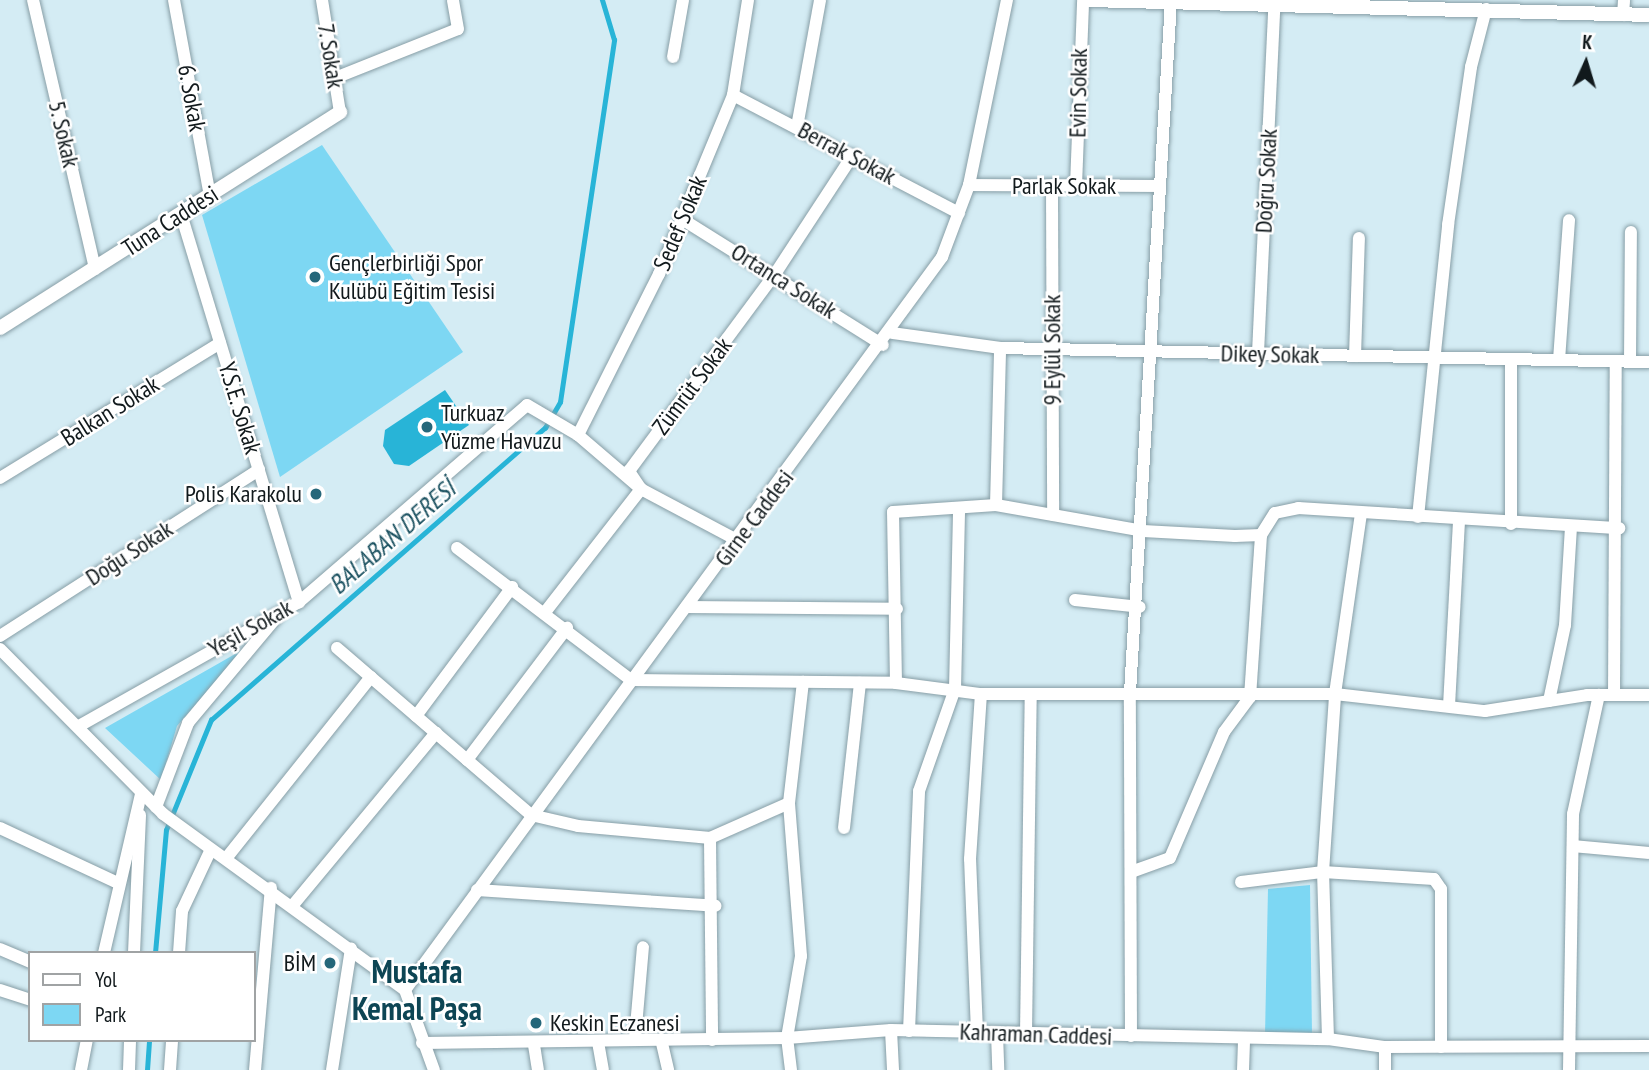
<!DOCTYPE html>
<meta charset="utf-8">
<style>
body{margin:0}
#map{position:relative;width:1649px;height:1070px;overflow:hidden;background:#d4ecf4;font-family:"PT Sans Narrow",sans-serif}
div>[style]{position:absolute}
.green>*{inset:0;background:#7dd7f3}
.water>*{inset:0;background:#28b4d7}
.stream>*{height:4.5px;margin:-2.25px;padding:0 2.25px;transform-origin:2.25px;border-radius:2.25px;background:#28b4d7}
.roads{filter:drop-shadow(0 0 2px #879ea6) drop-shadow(0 0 2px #879ea6)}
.minor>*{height:12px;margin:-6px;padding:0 6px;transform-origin:6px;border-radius:6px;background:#fff}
.tertiary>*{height:14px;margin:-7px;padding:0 7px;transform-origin:7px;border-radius:7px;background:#fff}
.dots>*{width:19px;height:19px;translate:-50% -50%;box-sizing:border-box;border:4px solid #fff;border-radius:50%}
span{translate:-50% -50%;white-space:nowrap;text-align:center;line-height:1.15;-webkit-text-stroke:5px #fff;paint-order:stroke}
.street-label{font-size:24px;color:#11191c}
.poi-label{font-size:24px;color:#11191c}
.left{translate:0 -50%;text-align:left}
.right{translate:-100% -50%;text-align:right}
.water-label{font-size:26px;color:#1c5261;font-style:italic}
.district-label{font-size:32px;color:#0d4554;font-weight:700}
.legend{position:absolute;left:28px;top:951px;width:228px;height:91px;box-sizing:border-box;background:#fff;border:2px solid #a0a3a4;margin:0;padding:9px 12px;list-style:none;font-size:21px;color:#11191c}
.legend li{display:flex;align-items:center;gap:14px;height:35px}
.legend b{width:35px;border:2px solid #a0a3a4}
.north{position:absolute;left:1551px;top:28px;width:70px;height:70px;-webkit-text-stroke:5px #fff;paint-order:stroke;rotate:4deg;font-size:19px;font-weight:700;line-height:28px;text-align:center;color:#11191c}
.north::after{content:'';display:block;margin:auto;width:24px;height:32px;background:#11191c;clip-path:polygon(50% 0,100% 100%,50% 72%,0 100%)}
</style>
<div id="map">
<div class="green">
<i style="clip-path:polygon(322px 145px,463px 352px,280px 477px,202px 215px)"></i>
<i style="clip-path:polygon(244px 649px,177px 726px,161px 780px,105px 728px)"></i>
<i style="clip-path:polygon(1310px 885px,1312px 1035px,1265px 1035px,1268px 889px)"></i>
</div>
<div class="water">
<i style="clip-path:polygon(445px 390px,469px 425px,409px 466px,394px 464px,383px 446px,385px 430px)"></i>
</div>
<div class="stream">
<i style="left:155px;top:953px;width:123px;rotate:-84.9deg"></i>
<i style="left:166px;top:830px;width:119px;rotate:-67.8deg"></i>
<i style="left:211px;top:720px;width:444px;rotate:-41.2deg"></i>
<i style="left:545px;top:428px;width:30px;rotate:-60deg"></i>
<i style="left:560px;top:402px;width:366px;rotate:-81.5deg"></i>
<i style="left:614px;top:40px;width:42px;rotate:-106.7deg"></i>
<i style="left:147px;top:1070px;width:30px;rotate:-86deg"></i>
</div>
<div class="roads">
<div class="minor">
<i style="left:33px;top:0;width:276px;rotate:77deg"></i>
<i style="left:174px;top:0;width:199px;rotate:79.6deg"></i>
<i style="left:322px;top:0;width:113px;rotate:80.9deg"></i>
<i style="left:1623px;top:15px;width:15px;rotate:-86deg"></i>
<i style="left:673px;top:57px;width:58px;rotate:-80deg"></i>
<i style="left:335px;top:78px;width:132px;rotate:-21.7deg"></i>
<i style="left:458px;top:29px;width:29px;rotate:-100deg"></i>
<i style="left:733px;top:95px;width:255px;rotate:27.6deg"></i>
<i style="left:797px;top:127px;width:129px;rotate:-79.7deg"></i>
<i style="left:969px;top:185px;width:189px;rotate:0.3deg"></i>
<i style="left:1052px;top:185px;width:330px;rotate:89.8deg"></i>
<i style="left:1076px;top:186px;width:186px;rotate:-87.8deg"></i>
<i style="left:181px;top:214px;width:406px;rotate:73.1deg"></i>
<i style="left:682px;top:219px;width:237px;rotate:32.1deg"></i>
<i style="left:892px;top:333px;width:109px;rotate:7.9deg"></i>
<i style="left:1000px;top:348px;width:649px;rotate:1.24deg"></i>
<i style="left:1258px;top:353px;width:345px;rotate:-87.3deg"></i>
<i style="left:1355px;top:356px;width:118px;rotate:-88.1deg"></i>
<i style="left:1559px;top:360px;width:140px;rotate:-85.9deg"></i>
<i style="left:1630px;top:362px;width:130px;rotate:-89.6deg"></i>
<i style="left:578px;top:435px;width:180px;rotate:-63.3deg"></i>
<i style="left:659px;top:274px;width:194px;rotate:-67.5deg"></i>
<i style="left:733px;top:95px;width:96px;rotate:-81deg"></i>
<i style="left:0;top:478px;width:258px;rotate:-31.5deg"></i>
<i style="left:996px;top:505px;width:157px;rotate:-88.5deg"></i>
<i style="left:1418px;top:517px;width:294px;rotate:-84.1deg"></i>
<i style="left:1448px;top:225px;width:160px;rotate:-81.7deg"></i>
<i style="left:1471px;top:67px;width:60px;rotate:-75.5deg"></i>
<i style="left:1511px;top:524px;width:165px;rotate:-90deg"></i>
<i style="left:457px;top:548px;width:218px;rotate:37.2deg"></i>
<i style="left:631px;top:680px;width:265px;rotate:0.6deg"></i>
<i style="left:896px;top:683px;width:86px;rotate:7.4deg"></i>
<i style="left:981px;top:694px;width:354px"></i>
<i style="left:1335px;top:694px;width:151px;rotate:6.5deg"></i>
<i style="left:1485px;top:711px;width:103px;rotate:-8.9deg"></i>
<i style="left:1587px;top:695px;width:62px"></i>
<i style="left:1075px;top:600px;width:65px;rotate:6.1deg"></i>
<i style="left:686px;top:607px;width:211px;rotate:0.5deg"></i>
<i style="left:546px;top:611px;width:155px;rotate:-52.1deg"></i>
<i style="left:641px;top:489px;width:22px;rotate:-124deg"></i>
<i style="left:629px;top:471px;width:245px;rotate:-53.5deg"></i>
<i style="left:775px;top:274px;width:142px;rotate:-56.8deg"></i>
<i style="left:0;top:636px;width:308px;rotate:-32.7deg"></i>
<i style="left:337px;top:648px;width:256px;rotate:40.7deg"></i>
<i style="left:531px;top:815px;width:48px;rotate:13.2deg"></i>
<i style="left:578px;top:826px;width:133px;rotate:5.2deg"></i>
<i style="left:710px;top:838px;width:86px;rotate:-23.9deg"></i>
<i style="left:0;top:649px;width:232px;rotate:45.3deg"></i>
<i style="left:163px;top:814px;width:299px;rotate:36deg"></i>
<i style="left:405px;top:990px;width:85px;rotate:70.1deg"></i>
<i style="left:896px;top:683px;width:171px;rotate:-91deg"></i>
<i style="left:893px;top:512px;width:103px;rotate:-3.9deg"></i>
<i style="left:996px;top:505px;width:149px;rotate:10deg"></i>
<i style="left:1143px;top:531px;width:92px;rotate:3.1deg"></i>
<i style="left:1235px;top:536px;width:26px;rotate:-2deg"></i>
<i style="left:1261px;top:535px;width:26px;rotate:-58deg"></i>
<i style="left:1275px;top:513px;width:24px;rotate:-12deg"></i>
<i style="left:1298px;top:508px;width:322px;rotate:3.6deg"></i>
<i style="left:1614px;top:695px;width:334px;rotate:-89.7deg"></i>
<i style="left:1549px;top:701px;width:78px;rotate:-78.1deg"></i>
<i style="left:1565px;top:625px;width:99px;rotate:-86.5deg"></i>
<i style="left:1449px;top:706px;width:186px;rotate:-86.9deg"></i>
<i style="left:416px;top:716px;width:161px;rotate:-53.3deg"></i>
<i style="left:79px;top:726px;width:253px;rotate:-29.4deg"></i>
<i style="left:299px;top:602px;width:301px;rotate:-40.8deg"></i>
<i style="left:527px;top:405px;width:59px;rotate:30.5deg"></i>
<i style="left:578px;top:435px;width:83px;rotate:40.6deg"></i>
<i style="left:641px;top:489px;width:109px;rotate:28deg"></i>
<i style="left:467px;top:760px;width:166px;rotate:-52.9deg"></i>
<i style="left:156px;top:807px;width:90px;rotate:-69.1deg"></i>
<i style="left:188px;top:723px;width:143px;rotate:-50.1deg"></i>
<i style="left:0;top:828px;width:128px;rotate:25deg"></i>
<i style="left:844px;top:828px;width:146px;rotate:-83.7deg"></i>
<i style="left:710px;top:838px;width:202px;rotate:89.4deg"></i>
<i style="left:1573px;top:846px;width:76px;rotate:5.3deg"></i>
<i style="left:228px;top:856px;width:229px;rotate:-51.4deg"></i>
<i style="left:1131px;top:872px;width:41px;rotate:-19.7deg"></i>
<i style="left:1170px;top:858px;width:137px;rotate:-66.8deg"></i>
<i style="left:1224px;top:732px;width:44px;rotate:-53.4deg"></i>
<i style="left:1250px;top:697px;width:162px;rotate:-86.1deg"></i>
<i style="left:1241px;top:882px;width:83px;rotate:-7deg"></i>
<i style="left:1323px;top:872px;width:111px;rotate:3.6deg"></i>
<i style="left:1434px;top:879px;width:12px;rotate:55deg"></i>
<i style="left:1441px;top:889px;width:158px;rotate:90deg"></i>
<i style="left:477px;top:890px;width:239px;rotate:3.8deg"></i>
<i style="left:293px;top:905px;width:224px;rotate:-50.3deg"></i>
<i style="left:0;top:949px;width:33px;rotate:23deg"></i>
<i style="left:104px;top:953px;width:163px;rotate:-76.9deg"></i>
<i style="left:134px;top:953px;width:138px;rotate:-87.5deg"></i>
<i style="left:179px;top:953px;width:42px;rotate:-85.9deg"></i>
<i style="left:182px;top:911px;width:68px;rotate:-64.9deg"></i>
<i style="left:0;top:990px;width:32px;rotate:18deg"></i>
<i style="left:405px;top:990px;width:909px;rotate:-53.77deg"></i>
<i style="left:942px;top:257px;width:77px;rotate:-69.4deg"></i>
<i style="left:969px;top:185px;width:189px;rotate:-78.4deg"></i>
<i style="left:891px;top:1030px;width:40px;rotate:87.1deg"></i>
<i style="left:909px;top:1031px;width:240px;rotate:-87.6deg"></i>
<i style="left:919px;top:791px;width:108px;rotate:-70.6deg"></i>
<i style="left:955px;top:689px;width:181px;rotate:-88.7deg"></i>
<i style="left:977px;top:1032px;width:173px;rotate:-92.3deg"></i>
<i style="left:970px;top:859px;width:165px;rotate:-86.2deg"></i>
<i style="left:997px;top:1033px;width:37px;rotate:88deg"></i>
<i style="left:1026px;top:1034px;width:340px;rotate:-89.2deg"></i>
<i style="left:1131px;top:1036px;width:343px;rotate:-90.2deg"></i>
<i style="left:1130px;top:693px;width:694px;rotate:-86.61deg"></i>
<i style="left:635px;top:1038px;width:91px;rotate:-85deg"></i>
<i style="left:661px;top:1039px;width:32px;rotate:77deg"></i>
<i style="left:1328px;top:1039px;width:167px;rotate:-91.7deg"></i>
<i style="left:1323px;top:872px;width:178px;rotate:-86.1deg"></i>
<i style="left:1335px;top:694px;width:183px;rotate:-81.8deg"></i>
<i style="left:598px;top:1042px;width:28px;rotate:80deg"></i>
<i style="left:422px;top:1043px;width:365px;rotate:-0.8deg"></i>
<i style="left:787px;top:1038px;width:104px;rotate:-4.4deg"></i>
<i style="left:891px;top:1030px;width:437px;rotate:1.2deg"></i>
<i style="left:1328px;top:1039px;width:58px;rotate:8deg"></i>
<i style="left:1385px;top:1047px;width:264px;rotate:-0.2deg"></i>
<i style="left:534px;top:1045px;width:25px;rotate:81deg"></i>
<i style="left:1385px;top:1047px;width:23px;rotate:90deg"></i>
<i style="left:81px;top:1070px;width:31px;rotate:-79deg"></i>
<i style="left:129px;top:1070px;width:30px;rotate:-88deg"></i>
<i style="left:170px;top:1070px;width:30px;rotate:-86deg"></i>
<i style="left:255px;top:1070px;width:183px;rotate:-85deg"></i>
<i style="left:332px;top:1070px;width:123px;rotate:-81.1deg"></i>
<i style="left:791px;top:1070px;width:32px;rotate:-97deg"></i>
<i style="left:787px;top:1038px;width:83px;rotate:-80.3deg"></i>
<i style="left:801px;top:956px;width:153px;rotate:-94.5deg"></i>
<i style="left:789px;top:803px;width:122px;rotate:-83.4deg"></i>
<i style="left:1243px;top:1070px;width:30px;rotate:-88deg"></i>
<i style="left:1569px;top:1070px;width:256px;rotate:-89.1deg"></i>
<i style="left:1573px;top:814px;width:122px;rotate:-77.7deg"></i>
</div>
<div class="tertiary">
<i style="left:1089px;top:0;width:560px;rotate:1.53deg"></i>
<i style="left:0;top:328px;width:403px;rotate:-32.4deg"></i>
</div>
</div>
<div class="dots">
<i style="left:315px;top:277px;background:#25677a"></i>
<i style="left:427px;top:427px;background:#25677a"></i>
<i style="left:316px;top:494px;background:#25677a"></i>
<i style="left:330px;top:963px;background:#25677a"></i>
<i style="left:536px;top:1023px;background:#25677a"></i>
</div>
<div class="street-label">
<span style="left:331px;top:56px;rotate:81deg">7. Sokak</span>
<span style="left:1078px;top:93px;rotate:-89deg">Evin Sokak</span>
<span style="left:192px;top:98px;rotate:80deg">6. Sokak</span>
<span style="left:64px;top:134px;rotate:77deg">5. Sokak</span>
<span style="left:847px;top:153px;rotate:28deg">Berrak Sokak</span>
<span style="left:1266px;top:181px;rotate:-87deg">Doğru Sokak</span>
<span style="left:1064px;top:186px">Parlak Sokak</span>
<span style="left:170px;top:221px;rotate:-33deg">Tuna Caddesi</span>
<span style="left:680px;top:223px;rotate:-67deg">Sedef Sokak</span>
<span style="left:784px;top:281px;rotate:32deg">Ortanca Sokak</span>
<span style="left:1052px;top:350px;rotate:-90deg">9 Eylül Sokak</span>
<span style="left:1270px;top:354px;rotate:1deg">Dikey Sokak</span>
<span style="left:692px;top:386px;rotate:-53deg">Zümrüt Sokak</span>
<span style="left:240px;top:408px;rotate:73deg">Y.S.E. Sokak</span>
<span style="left:110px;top:411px;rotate:-32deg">Balkan Sokak</span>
<span style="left:754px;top:518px;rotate:-53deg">Girne Caddesi</span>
<span style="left:129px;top:553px;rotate:-33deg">Doğu Sokak</span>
<span style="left:250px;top:628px;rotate:-29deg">Yeşil Sokak</span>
<span style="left:1036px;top:1034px;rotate:2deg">Kahraman Caddesi</span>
</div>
<div class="poi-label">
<span class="left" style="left:329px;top:277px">Gençlerbirliği Spor<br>Kulübü Eğitim Tesisi</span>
<span class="left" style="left:441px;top:427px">Turkuaz<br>Yüzme Havuzu</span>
<span class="right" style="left:302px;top:494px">Polis Karakolu</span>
<span class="right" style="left:316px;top:963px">BİM</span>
<span class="left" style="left:550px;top:1023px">Keskin Eczanesi</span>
</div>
<div class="water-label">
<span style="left:392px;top:537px;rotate:-41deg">BALABAN DERESİ</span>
</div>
<div class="district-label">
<span style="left:417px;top:990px">Mustafa<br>Kemal Paşa</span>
</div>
<ul class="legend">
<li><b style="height:9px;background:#fff"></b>Yol</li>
<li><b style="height:19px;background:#7dd7f3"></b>Park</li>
</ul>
<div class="north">K</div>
</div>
